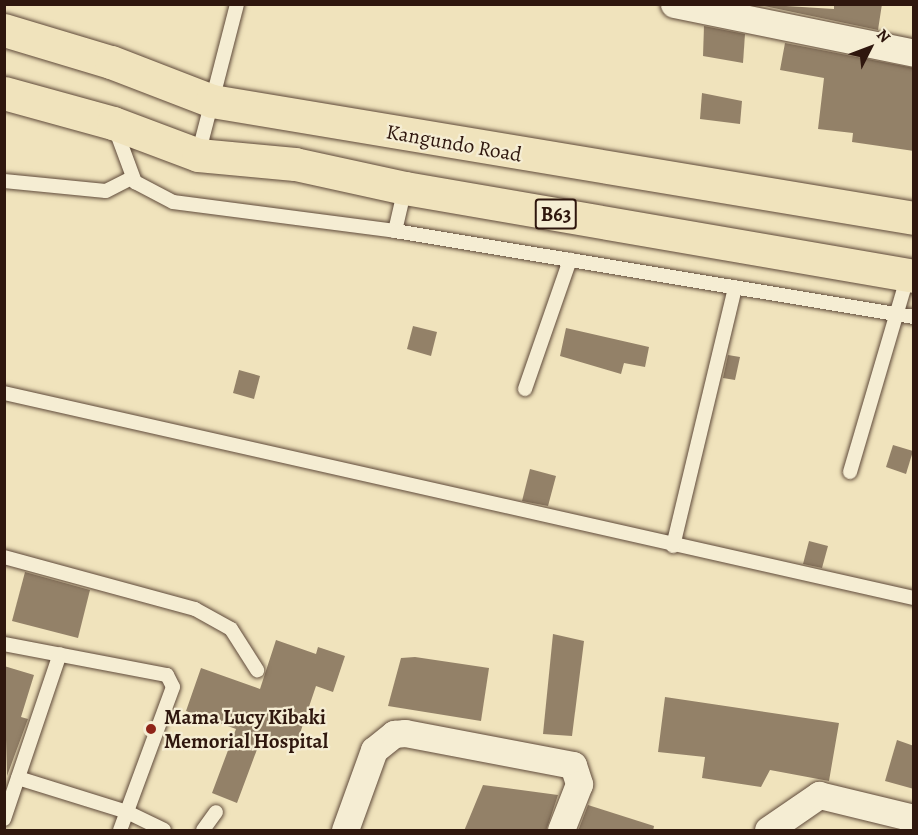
<!DOCTYPE html>
<style>
body{margin:0}
#map{position:relative;width:918px;height:835px;overflow:hidden;background:#f0e3bc;font-family:Alegreya,serif}
div>[style]{position:absolute}
.building>*{inset:0;background:#938168}
.roads{filter:drop-shadow(0 0 2px #5f4a3a) drop-shadow(0 0 2px #5f4a3a)}
.service>*{height:14px;margin:-7px;padding:0 7px;transform-origin:7px;border-radius:7px;background:#f5edd3}
.minor>*{height:27px;margin:-13.5px;padding:0 13.5px;transform-origin:13.5px;border-radius:13.5px;background:#f5edd3}
.trunk>*{height:33px;margin:-16.5px;padding:0 16.5px;transform-origin:16.5px;border-radius:16.5px;background:#f0e3bc}
.dots>*{width:16px;height:16px;translate:-50% -50%;box-sizing:border-box;border:3px solid #f5edd3;border-radius:50%}
span{translate:-50% -50%;white-space:nowrap;text-align:center;line-height:1.15;-webkit-text-stroke:4.5px #f5edd3;paint-order:stroke}
.shield-label span{padding:2px 4px;background:#f5edd3;border:2px solid;border-radius:4px;-webkit-text-stroke-width:0}
.shield-label{font-size:20px;color:#2f170e;font-weight:700}
.street-label{font-size:21px;color:#2f170e}
.poi-label{font-size:21px;color:#2f170e;font-weight:700}
.left{translate:0 -50%;text-align:left}
.frame{position:absolute;inset:0;border:6px solid #2f170e;pointer-events:none}
.north{position:absolute;left:840px;top:18px;width:60px;height:60px;-webkit-text-stroke:4px #f5edd3;paint-order:stroke;rotate:48deg;font-size:16px;font-weight:700;line-height:24px;text-align:center;color:#2f170e}
.north::after{content:'';display:block;margin:auto;width:21px;height:27px;background:#2f170e;clip-path:polygon(50% 0,100% 100%,50% 72%,0 100%)}
</style>
<div id="map">
<div class="building">
<i style="clip-path:polygon(755px 4px,834px 9px,834px 4px,882px 4px,878px 30px)"></i>
<i style="clip-path:polygon(704px 26px,745px 34px,743px 63px,703px 56px)"></i>
<i style="clip-path:polygon(785px 43px,914px 68px,914px 151px,852px 142px,853px 133px,818px 129px,824px 78px,780px 70px)"></i>
<i style="clip-path:polygon(702px 93px,742px 101px,740px 124px,700px 119px)"></i>
<i style="clip-path:polygon(413px 326px,437px 332px,431px 356px,407px 349px)"></i>
<i style="clip-path:polygon(566px 328px,649px 347px,645px 367px,624px 363px,621px 374px,560px 356px)"></i>
<i style="clip-path:polygon(728px 355px,740px 357px,735px 380px,723px 378px)"></i>
<i style="clip-path:polygon(239px 370px,260px 376px,254px 399px,233px 393px)"></i>
<i style="clip-path:polygon(893px 445px,913px 451px,906px 474px,886px 467px)"></i>
<i style="clip-path:polygon(530px 469px,556px 476px,548px 506px,522px 501px)"></i>
<i style="clip-path:polygon(809px 541px,828px 546px,822px 568px,803px 564px)"></i>
<i style="clip-path:polygon(25px 572px,90px 590px,78px 638px,12px 621px)"></i>
<i style="clip-path:polygon(553px 634px,584px 641px,572px 736px,543px 734px)"></i>
<i style="clip-path:polygon(276px 640px,316px 654px,318px 647px,345px 656px,333px 692px,316px 686px,295px 748px,262px 736px,237px 803px,212px 793px,236px 729px,186px 711px,201px 668px,260px 689px)"></i>
<i style="clip-path:polygon(415px 657px,489px 668px,481px 721px,388px 706px,401px 658px)"></i>
<i style="clip-path:polygon(4px 666px,34px 675px,21px 717px,28px 719px,7px 776px)"></i>
<i style="clip-path:polygon(665px 697px,839px 723px,829px 781px,770px 770px,761px 787px,702px 778px,705px 757px,658px 752px)"></i>
<i style="clip-path:polygon(897px 740px,914px 746px,914px 789px,885px 781px)"></i>
<i style="clip-path:polygon(483px 785px,558px 795px,546px 831px,464px 831px)"></i>
<i style="clip-path:polygon(588px 805px,654px 826px,653px 831px,578px 831px)"></i>
</div>
<div class="roads">
<div class="service">
<i style="left:115px;top:128px;width:58px;rotate:69.7deg"></i>
<i style="left:135px;top:182px;width:43px;rotate:27.8deg"></i>
<i style="left:173px;top:202px;width:224px;rotate:7.4deg"></i>
<i style="left:395px;top:231px;width:44px;rotate:-76.9deg"></i>
<i style="left:198px;top:155px;width:156px;rotate:-75.5deg"></i>
<i style="left:4px;top:181px;width:102px;rotate:5.6deg"></i>
<i style="left:106px;top:191px;width:30px;rotate:-27deg"></i>
<i style="left:395px;top:231px;width:526px;rotate:9.41deg"></i>
<i style="left:525px;top:389px;width:137px;rotate:-70.8deg"></i>
<i style="left:4px;top:393px;width:933px;rotate:12.7deg"></i>
<i style="left:850px;top:472px;width:205px;rotate:-73.6deg"></i>
<i style="left:673px;top:546px;width:266px;rotate:-76.5deg"></i>
<i style="left:4px;top:557px;width:198px;rotate:15.2deg"></i>
<i style="left:195px;top:609px;width:41px;rotate:29.1deg"></i>
<i style="left:231px;top:629px;width:49px;rotate:57.6deg"></i>
<i style="left:4px;top:644px;width:166px;rotate:10.8deg"></i>
<i style="left:167px;top:675px;width:13px;rotate:63deg"></i>
<i style="left:173px;top:687px;width:153px;rotate:110.3deg"></i>
<i style="left:18px;top:778px;width:114px;rotate:17.3deg"></i>
<i style="left:127px;top:812px;width:41px;rotate:25.9deg"></i>
<i style="left:4px;top:819px;width:174px;rotate:-71.3deg"></i>
<i style="left:203px;top:830px;width:22px;rotate:-54deg"></i>
</div>
<div class="minor">
<i style="left:674px;top:4px;width:245px;rotate:11.5deg"></i>
<i style="left:345px;top:830px;width:85px;rotate:-70.1deg"></i>
<i style="left:374px;top:750px;width:26px;rotate:-39deg"></i>
<i style="left:394px;top:734px;width:11px;rotate:-5deg"></i>
<i style="left:405px;top:733px;width:171px;rotate:10.8deg"></i>
<i style="left:573px;top:765px;width:20px;rotate:72deg"></i>
<i style="left:579px;top:784px;width:49px;rotate:111.4deg"></i>
<i style="left:768px;top:830px;width:62px;rotate:-34.5deg"></i>
<i style="left:819px;top:795px;width:98px;rotate:13.6deg"></i>
</div>
<div class="trunk">
<i style="left:4px;top:30px;width:112px;rotate:16.7deg"></i>
<i style="left:111px;top:62px;width:108px;rotate:21.1deg"></i>
<i style="left:212px;top:101px;width:712px;rotate:9.46deg"></i>
<i style="left:4px;top:93px;width:113px;rotate:15.4deg"></i>
<i style="left:113px;top:123px;width:91px;rotate:20.6deg"></i>
<i style="left:198px;top:155px;width:97px;rotate:5.3deg"></i>
<i style="left:295px;top:164px;width:113px;rotate:12.3deg"></i>
<i style="left:405px;top:188px;width:517px;rotate:9.81deg"></i>
</div>
</div>
<div class="dots">
<i style="left:151px;top:729px;background:#8f2418"></i>
</div>
<div class="shield-label">
<span style="left:556px;top:214px">B63</span>
</div>
<div class="street-label">
<span style="left:454px;top:143px;rotate:10deg">Kangundo Road</span>
</div>
<div class="poi-label">
<span class="left" style="left:164px;top:729px">Mama Lucy Kibaki<br>Memorial Hospital</span>
</div>
<div class="frame"></div>
<div class="north">N</div>
</div>
